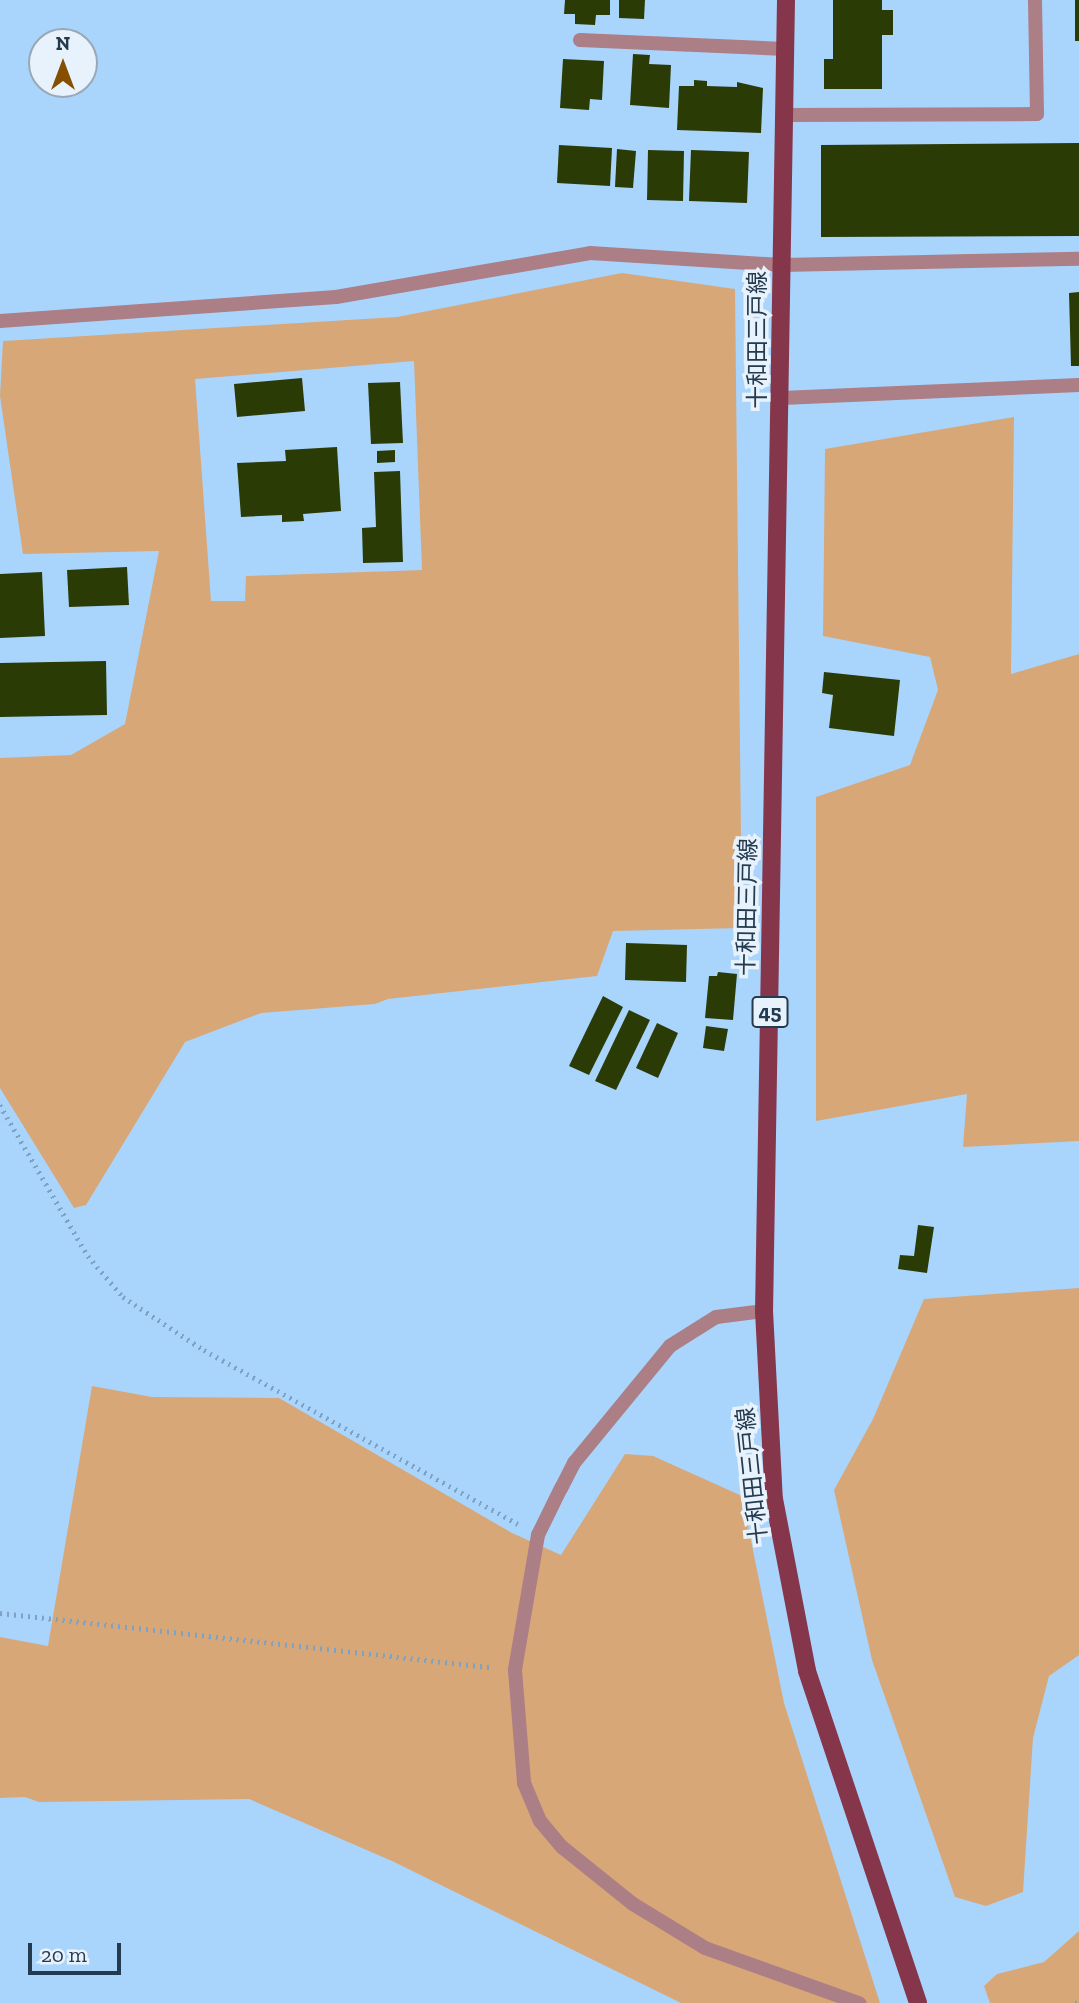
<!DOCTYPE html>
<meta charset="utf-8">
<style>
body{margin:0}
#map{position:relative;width:1079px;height:2003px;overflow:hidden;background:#a9d5fd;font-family:"Zilla Slab","Noto Sans JP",serif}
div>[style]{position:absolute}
.green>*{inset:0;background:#d7a778}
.building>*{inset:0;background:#2b3b06}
.path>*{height:4.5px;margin-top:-2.25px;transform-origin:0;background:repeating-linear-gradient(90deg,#7ea2c4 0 2px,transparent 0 7px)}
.service>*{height:14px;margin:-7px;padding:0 7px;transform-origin:7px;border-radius:7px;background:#ac7e86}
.minor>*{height:14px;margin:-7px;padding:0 7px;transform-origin:7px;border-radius:7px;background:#ac7e86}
.primary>*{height:18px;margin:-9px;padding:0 9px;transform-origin:9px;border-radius:9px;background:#85364b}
span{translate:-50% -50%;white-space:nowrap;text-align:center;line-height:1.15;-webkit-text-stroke:7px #e7f2fc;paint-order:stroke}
.shield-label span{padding:2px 5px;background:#e7f2fc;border:2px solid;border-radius:5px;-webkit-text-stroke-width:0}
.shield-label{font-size:21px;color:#243a4e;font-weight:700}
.street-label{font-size:23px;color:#243a4e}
.north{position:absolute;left:28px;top:28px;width:70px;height:70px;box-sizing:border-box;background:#e7f2fc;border:2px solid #99a8b6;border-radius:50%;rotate:0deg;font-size:19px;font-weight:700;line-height:28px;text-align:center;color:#243a4e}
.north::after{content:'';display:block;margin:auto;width:24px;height:32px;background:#864f00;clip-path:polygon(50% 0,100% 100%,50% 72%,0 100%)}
.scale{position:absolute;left:28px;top:1943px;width:93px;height:32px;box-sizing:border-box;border:4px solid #243a4e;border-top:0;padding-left:9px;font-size:21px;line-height:24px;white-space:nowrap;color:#243a4e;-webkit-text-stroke:5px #e7f2fc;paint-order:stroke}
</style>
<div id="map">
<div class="green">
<i style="clip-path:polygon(evenodd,622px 273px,735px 289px,742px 928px,613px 931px,597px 976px,388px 999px,375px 1004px,261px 1013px,185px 1042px,86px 1205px,74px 1208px,0 1088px,0 758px,71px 755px,125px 724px,159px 551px,23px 554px,0 396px,3px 341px,397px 317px,622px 273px,414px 361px,422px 570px,246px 576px,245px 601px,211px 601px,195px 379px,414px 361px)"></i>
<i style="clip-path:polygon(1014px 417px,1011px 674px,1079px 654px,1079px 1141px,963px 1147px,967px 1094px,816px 1121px,816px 797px,910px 765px,938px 690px,930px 657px,823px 636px,825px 449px)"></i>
<i style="clip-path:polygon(1079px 1288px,1079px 1655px,1049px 1676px,1033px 1738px,1023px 1892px,986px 1906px,955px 1897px,872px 1660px,834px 1490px,873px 1419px,924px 1299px)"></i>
<i style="clip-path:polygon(92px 1386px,152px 1397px,279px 1398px,512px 1533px,561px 1555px,625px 1454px,653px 1456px,742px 1496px,784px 1703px,880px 2003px,681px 2003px,392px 1861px,249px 1799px,39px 1802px,25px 1797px,0 1798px,0 1637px,48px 1646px)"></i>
<i style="clip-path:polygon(1079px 1931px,1079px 2003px,990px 2003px,984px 1986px,997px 1974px,1044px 1962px)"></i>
</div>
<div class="building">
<i style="clip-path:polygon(565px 0,610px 0,610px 15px,596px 15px,595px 25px,575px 24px,575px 14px,564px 14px)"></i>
<i style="clip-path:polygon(619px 0,645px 0,644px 19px,619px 18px)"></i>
<i style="clip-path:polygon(833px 0,882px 0,882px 10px,893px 10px,893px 35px,882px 35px,882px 89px,824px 89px,824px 59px,833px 59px)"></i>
<i style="clip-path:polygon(1075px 0,1079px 0,1079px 41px,1075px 41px)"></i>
<i style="clip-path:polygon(633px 54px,650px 55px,649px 64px,671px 65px,669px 108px,630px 105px)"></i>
<i style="clip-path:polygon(563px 59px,604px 61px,602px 100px,590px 99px,589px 110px,560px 108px)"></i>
<i style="clip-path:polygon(694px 80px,707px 81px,707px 86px,737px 87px,737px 82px,763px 88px,761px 133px,677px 130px,679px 86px,694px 86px)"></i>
<i style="clip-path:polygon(1079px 143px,1079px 236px,821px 237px,821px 145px)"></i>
<i style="clip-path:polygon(559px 145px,612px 148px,610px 186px,557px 183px)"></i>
<i style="clip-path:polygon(617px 149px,636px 151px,633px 188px,615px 187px)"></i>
<i style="clip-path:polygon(648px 150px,684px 151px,683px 201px,647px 200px)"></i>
<i style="clip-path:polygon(691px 150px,749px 152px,747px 203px,689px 201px)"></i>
<i style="clip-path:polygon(1079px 292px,1079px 366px,1071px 366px,1069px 293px)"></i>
<i style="clip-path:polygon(302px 378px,305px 411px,237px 417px,234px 384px)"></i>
<i style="clip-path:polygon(400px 382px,403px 443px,371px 444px,368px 383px)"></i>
<i style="clip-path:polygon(337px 447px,341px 511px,303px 514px,304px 521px,282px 522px,282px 515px,241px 517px,237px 463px,286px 461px,285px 450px)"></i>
<i style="clip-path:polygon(395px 450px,395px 462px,377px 463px,377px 451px)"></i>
<i style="clip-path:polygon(400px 471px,403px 562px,363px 563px,362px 528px,376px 527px,374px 472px)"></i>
<i style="clip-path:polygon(127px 567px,129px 605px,69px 607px,67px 570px)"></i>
<i style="clip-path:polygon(42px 572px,45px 636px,0 638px,0 574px)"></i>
<i style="clip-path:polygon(106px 661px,107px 715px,0 717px,0 663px)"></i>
<i style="clip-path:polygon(824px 672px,900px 680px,894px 736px,829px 728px,833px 695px,822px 693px)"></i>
<i style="clip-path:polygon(626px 943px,687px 945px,686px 982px,625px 980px)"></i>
<i style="clip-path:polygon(718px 972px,737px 974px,733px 1020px,705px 1018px,709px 976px,717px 976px)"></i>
<i style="clip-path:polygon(603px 996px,623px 1007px,589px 1075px,569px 1066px)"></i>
<i style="clip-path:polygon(629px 1010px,650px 1020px,616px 1090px,595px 1081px)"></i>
<i style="clip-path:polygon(657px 1023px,678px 1033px,658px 1078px,636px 1068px)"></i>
<i style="clip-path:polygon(706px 1026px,728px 1029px,724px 1051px,703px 1048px)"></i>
<i style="clip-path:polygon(918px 1225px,934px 1227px,927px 1273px,898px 1269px,900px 1255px,914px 1256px)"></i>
</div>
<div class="path">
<i style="left:0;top:1105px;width:175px;rotate:59.8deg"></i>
<i style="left:88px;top:1256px;width:54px;rotate:49.5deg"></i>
<i style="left:123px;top:1297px;width:97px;rotate:33.2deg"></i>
<i style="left:204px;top:1350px;width:359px;rotate:29deg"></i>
<i style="left:0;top:1613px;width:496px;rotate:6.3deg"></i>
<i style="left:1075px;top:2003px;width:4px;rotate:-14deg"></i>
</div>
<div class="service">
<i style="left:785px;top:115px;width:252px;rotate:-0.2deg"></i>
<i style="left:1037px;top:114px;width:114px;rotate:-91deg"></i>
<i style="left:782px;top:398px;width:297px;rotate:-2.5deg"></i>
</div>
<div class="minor">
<i style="left:580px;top:40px;width:206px;rotate:2.5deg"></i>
<i style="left:0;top:321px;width:337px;rotate:-4.1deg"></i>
<i style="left:336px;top:297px;width:258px;rotate:-9.8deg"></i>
<i style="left:590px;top:253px;width:192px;rotate:3.6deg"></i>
<i style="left:782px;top:265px;width:297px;rotate:-1.2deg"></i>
<i style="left:764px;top:1311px;width:48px;rotate:172.9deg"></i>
<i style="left:716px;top:1317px;width:54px;rotate:147.8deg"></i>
<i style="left:670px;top:1346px;width:151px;rotate:129.4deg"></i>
<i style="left:574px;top:1463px;width:28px;rotate:117deg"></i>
<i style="left:561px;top:1488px;width:52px;rotate:116.1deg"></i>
<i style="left:538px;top:1535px;width:137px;rotate:99.7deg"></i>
<i style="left:515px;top:1670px;width:113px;rotate:85.4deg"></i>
<i style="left:524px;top:1783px;width:41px;rotate:67.2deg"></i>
<i style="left:540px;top:1821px;width:34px;rotate:50deg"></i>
<i style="left:562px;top:1847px;width:91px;rotate:38.8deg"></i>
<i style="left:633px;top:1904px;width:84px;rotate:31.4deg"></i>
<i style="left:705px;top:1948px;width:164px;rotate:19.7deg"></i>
</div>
<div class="primary">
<i style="left:786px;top:0;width:1311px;rotate:90.96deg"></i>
<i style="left:764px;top:1311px;width:188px;rotate:87deg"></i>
<i style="left:774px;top:1499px;width:175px;rotate:79.1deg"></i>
<i style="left:807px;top:1671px;width:350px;rotate:71.5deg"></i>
</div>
<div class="shield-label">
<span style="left:770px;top:1012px">45</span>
</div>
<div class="street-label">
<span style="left:757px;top:340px;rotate:-90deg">十和田三戸線</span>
<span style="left:747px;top:907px;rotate:-89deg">十和田三戸線</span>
<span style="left:752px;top:1476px;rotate:-96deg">十和田三戸線</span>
</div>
<div class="north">N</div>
<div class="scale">20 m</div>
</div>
